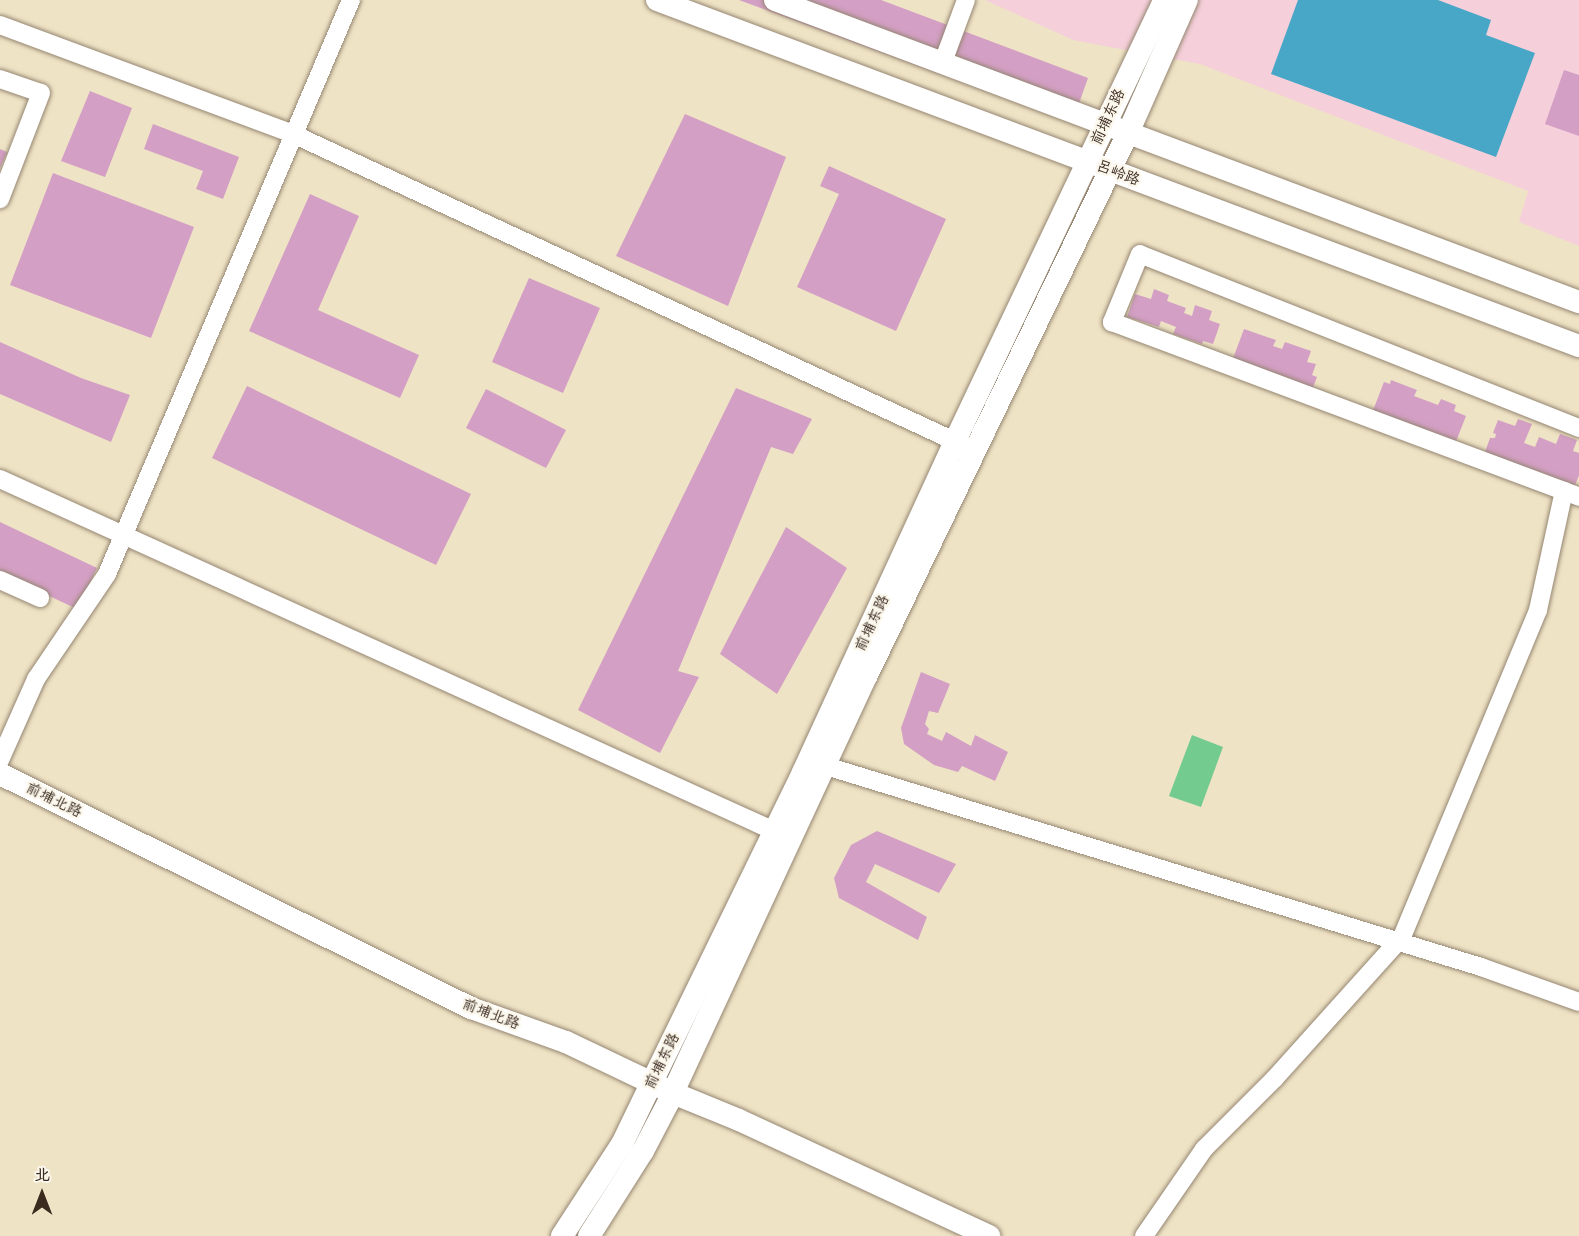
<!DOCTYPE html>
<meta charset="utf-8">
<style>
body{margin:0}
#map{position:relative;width:1579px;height:1236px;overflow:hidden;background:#efe3c5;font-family:"Balsamiq Sans","LXGW WenKai TC",sans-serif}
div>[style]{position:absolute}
.built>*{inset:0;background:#f5cfda}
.green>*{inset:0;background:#73cb90}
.water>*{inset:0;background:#48a7c7}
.building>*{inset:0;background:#d39fc4}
.roads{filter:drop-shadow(0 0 2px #958672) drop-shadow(0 0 2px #958672)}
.minor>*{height:18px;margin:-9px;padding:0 9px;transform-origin:9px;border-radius:9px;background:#fff}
.major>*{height:22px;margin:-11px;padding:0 11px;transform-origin:11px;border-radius:11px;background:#fff}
span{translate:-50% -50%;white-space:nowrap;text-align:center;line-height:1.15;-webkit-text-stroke:5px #fbf7ec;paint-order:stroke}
.street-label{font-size:15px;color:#3b2a1e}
.north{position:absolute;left:12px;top:1164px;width:60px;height:60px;-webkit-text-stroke:4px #fbf7ec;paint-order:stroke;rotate:0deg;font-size:16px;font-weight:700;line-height:24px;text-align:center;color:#3b2a1e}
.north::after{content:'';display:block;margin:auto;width:21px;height:27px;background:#3b2a1e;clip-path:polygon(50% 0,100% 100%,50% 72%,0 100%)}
</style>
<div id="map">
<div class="built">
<i style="clip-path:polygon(985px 0,1579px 0,1579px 246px,1519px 222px,1528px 191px,1200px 64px,1073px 40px)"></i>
</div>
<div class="green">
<i style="clip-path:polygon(1192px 735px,1223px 747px,1201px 807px,1169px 796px)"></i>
</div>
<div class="water">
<i style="clip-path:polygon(1298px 0,1438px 0,1491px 20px,1486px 35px,1535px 53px,1496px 157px,1271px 74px)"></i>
</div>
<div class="building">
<i style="clip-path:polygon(739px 0,881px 0,1088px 78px,1072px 123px)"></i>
<i style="clip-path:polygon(1564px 70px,1579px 75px,1579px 136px,1545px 124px)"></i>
<i style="clip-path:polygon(90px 91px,132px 108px,105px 177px,61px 161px)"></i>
<i style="clip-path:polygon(685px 114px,786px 157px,728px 306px,616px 256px)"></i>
<i style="clip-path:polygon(153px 124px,239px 157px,223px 199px,196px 189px,203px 171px,144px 149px)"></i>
<i style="clip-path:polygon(0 149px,7px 152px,0 168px)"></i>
<i style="clip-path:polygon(829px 166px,946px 219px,896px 331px,797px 287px,839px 194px,820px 186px)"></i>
<i style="clip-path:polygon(53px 173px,194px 227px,151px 338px,10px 285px)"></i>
<i style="clip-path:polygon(310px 194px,359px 216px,318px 310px,419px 355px,400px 398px,249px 331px)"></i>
<i style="clip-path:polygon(529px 278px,600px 308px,563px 393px,492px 362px)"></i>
<i style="clip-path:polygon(1154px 289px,1169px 295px,1167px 301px,1186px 308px,1184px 313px,1192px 316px,1195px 305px,1212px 311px,1209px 320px,1220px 324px,1213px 344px,1203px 341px,1202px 344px,1173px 334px,1176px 327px,1161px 321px,1159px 327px,1127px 317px,1135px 294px,1151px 299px)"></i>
<i style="clip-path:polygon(1244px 329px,1276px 340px,1273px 346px,1282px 349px,1285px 342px,1311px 351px,1307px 362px,1316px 364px,1312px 375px,1317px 377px,1312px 390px,1232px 361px)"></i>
<i style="clip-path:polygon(0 342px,81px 378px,130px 395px,111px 442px,0 394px)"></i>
<i style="clip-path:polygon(1391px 380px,1417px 390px,1414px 396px,1438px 405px,1441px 399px,1456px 405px,1454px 411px,1466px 416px,1453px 449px,1372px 413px,1384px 382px,1390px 384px)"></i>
<i style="clip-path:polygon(247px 386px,471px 494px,436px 565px,212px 458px)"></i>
<i style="clip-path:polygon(736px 388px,812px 419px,793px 454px,771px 447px,678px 671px,699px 677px,660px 753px,578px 710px)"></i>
<i style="clip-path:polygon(486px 389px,566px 430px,546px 468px,466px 428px)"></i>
<i style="clip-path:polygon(1518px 419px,1532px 424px,1524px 443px,1535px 447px,1539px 437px,1556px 444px,1560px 434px,1577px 440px,1573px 451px,1579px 453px,1579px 475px,1573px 491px,1485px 452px,1490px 438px,1495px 438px,1496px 434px,1493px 433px,1498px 420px,1515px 426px)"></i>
<i style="clip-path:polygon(0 522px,97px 568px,77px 609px,0 573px)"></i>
<i style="clip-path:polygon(786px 527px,847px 568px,777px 694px,720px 654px)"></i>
<i style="clip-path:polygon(921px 672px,950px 684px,938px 713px,929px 711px,925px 724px,929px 729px,927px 734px,942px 741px,946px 732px,971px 746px,975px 735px,1008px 752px,995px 781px,962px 766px,958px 772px,934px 765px,904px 744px,901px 728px)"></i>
<i style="clip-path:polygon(877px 831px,956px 864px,939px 893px,875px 864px,866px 882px,927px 917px,918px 940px,839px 898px,834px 878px,851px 845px)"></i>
</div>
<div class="roads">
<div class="minor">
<i style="left:0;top:25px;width:315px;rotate:20.4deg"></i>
<i style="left:295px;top:135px;width:739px;rotate:24.9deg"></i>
<i style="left:943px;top:62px;width:66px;rotate:-69.6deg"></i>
<i style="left:0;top:79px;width:43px;rotate:18.9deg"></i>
<i style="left:41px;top:93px;width:114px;rotate:111.1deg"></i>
<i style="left:1579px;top:428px;width:472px;rotate:-158.4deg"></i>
<i style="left:1140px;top:254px;width:74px;rotate:112.4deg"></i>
<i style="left:1112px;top:322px;width:499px;rotate:20.5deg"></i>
<i style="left:0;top:479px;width:862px;rotate:24.45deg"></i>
<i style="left:0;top:580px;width:44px;rotate:24.2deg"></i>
<i style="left:0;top:760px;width:89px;rotate:-66deg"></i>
<i style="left:36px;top:679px;width:127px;rotate:-55.9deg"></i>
<i style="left:107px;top:574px;width:624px;rotate:-66.97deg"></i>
<i style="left:813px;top:762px;width:699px;rotate:17.06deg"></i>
<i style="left:1481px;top:967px;width:104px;rotate:19.7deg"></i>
<i style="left:1144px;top:1236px;width:106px;rotate:-55.4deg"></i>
<i style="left:1204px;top:1149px;width:100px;rotate:-45deg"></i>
<i style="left:1275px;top:1078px;width:190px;rotate:-48deg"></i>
<i style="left:1402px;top:937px;width:354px;rotate:-67.4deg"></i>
<i style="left:1538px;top:610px;width:122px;rotate:-77.7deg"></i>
</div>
<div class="major">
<i style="left:657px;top:0;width:985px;rotate:20.57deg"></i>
<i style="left:775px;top:0;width:859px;rotate:20.59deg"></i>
<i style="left:0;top:774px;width:526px;rotate:26.42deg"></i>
<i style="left:471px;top:1008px;width:101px;rotate:19.7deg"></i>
<i style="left:566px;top:1042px;width:119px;rotate:25.5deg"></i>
<i style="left:673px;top:1093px;width:71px;rotate:22.2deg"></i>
<i style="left:739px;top:1120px;width:276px;rotate:24.9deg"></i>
<i style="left:562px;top:1236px;width:110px;rotate:-56.9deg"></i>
<i style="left:622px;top:1144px;width:69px;rotate:-64.2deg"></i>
<i style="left:652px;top:1082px;width:345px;rotate:-64deg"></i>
<i style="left:803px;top:772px;width:364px;rotate:-65.3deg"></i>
<i style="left:955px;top:441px;width:488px;rotate:-64.6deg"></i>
<i style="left:589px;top:1236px;width:101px;rotate:-57.6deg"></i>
<i style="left:643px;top:1151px;width:56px;rotate:-62.5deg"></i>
<i style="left:669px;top:1101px;width:470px;rotate:-65.1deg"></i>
<i style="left:867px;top:675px;width:602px;rotate:-64.29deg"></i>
<i style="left:1128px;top:133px;width:145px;rotate:-66.1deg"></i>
</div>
</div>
<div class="street-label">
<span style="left:1108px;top:117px;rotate:-65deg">前埔东路</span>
<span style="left:1118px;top:173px;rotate:21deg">吕岭路</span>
<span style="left:872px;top:623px;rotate:-65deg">前埔东路</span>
<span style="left:54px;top:800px;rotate:26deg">前埔北路</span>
<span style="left:491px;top:1014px;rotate:21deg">前埔北路</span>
<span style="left:662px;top:1061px;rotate:-64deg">前埔东路</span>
</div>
<div class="north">北</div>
</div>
